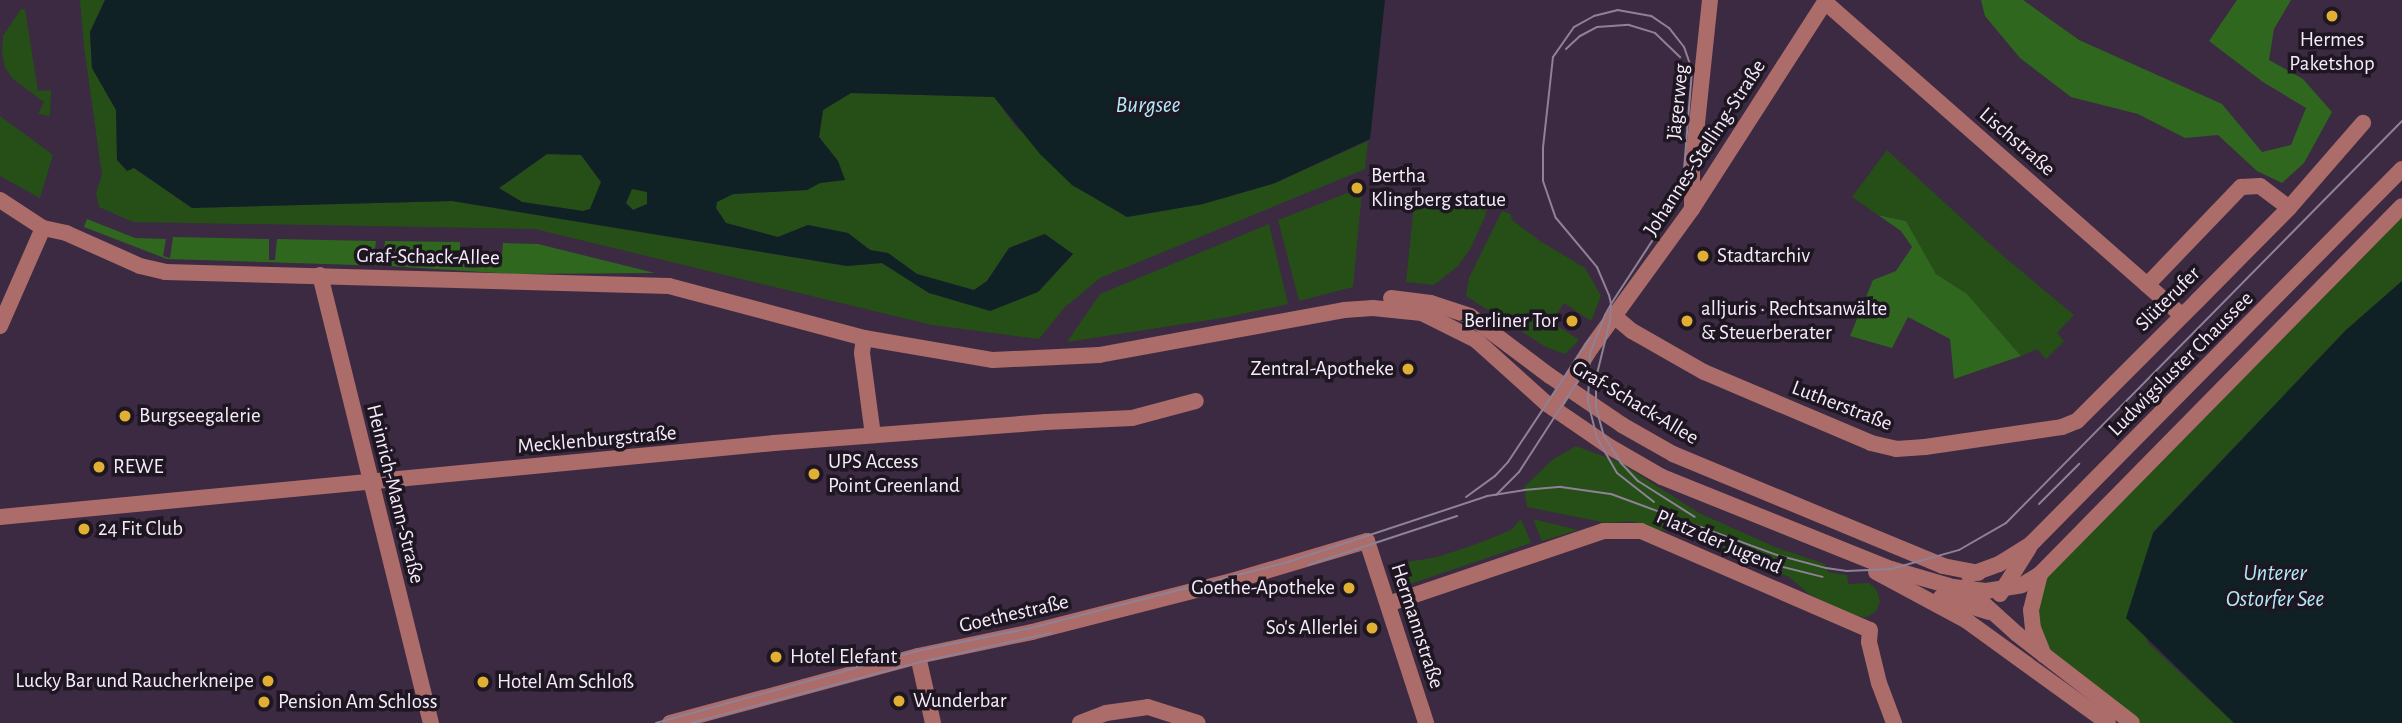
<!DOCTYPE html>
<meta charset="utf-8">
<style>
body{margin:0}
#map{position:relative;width:2402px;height:723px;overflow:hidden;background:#3b2a42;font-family:"Alegreya Sans",sans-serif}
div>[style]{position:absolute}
.green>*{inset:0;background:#254f17}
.forest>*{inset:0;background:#30671e}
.water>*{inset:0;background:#102125}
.minor>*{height:16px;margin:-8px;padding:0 8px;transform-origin:8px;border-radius:8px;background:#ab6c6a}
.tram>*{height:2px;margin:-1px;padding:0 1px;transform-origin:1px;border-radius:1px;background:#8f8196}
.dots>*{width:19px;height:19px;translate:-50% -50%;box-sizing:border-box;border:4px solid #1e1621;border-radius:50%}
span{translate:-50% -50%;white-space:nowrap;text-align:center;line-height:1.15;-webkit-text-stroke:7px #1e1621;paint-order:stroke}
.poi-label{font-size:21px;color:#f5ebfb}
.left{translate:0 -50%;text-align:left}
.right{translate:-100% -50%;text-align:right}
.street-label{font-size:21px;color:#f5ebfb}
.water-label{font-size:23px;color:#b2eaf8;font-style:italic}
</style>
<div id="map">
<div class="green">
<i style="clip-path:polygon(80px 0,105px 0,90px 32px,92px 68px,116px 110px,117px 160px,134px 168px,192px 208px,452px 201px,847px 266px,882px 263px,929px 293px,1038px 292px,1073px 254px,1044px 234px,1009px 248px,987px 281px,974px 290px,917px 274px,888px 253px,870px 250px,848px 233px,808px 225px,778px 237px,726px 223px,716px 208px,717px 202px,733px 194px,807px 190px,820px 183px,845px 180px,838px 161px,819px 137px,823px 110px,851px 93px,994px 97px,1016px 127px,1127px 217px,1203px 204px,1275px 183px,1368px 141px,1365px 169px,1100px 278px,1064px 308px,1039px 339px,932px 325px,535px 229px,133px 222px,99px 207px,96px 193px,102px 175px,84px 47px)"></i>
<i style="clip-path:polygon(21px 9px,25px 9px,38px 91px,51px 90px,50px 116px,38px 114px,44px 102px,13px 79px,5px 68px,2px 52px,3px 36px)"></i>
<i style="clip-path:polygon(0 116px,53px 155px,40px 198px,0 176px)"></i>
<i style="clip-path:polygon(1887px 150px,2002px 255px,2074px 315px,2057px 333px,2064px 341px,2046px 359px,2037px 349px,2021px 356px,1967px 294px,1936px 274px,1906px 221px,1878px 215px,1852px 197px)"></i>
<i style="clip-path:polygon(547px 154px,581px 155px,601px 182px,590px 209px,583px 211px,522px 202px,499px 188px)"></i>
<i style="clip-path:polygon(632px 188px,647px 191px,647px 204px,633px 210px,626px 203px)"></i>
<i style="clip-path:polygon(1358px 189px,1362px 191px,1353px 287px,1299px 301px,1278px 220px)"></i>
<i style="clip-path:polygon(1415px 194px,1488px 201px,1485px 217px,1470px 249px,1458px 266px,1434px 285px,1406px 282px)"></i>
<i style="clip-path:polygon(2402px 206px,2402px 281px,2346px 330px,2153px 532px,2147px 642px,2234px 723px,2132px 723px,2045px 657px,2031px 610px,2040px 574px)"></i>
<i style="clip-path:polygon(1502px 211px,1511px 214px,1512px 220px,1540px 241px,1585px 268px,1601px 296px,1591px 321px,1564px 303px,1552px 322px,1579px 340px,1565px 354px,1546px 347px,1466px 296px,1469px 278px)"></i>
<i style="clip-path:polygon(1269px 224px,1288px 304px,1228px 317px,1067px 342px,1100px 294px)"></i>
<i style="clip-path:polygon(1576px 446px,1621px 463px,1699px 513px,1775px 547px,1825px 564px,1828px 572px,1847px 575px,1848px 584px,1869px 583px,1876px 589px,1880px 601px,1876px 611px,1867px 617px,1854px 616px,1809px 594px,1789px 577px,1672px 530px,1657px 530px,1631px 521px,1607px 523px,1527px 507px,1524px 487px,1552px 460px)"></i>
<i style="clip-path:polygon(1521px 519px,1531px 543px,1398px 588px,1390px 565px,1437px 557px,1474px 545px,1511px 530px)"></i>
<i style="clip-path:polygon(1533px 519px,1578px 530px,1542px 541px)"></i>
</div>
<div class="forest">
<i style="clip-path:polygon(1981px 0,2023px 0,2079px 40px,2222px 104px,2262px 152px,2291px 145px,2306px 108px,2263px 82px,2209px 41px,2237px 0,2291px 0,2274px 29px,2269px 60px,2303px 79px,2332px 112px,2304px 163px,2282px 183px,2257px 171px,2218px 135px,2185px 138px,2138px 114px,2071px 97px,2020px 58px,1985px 16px)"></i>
<i style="clip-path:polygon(1878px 215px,1906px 221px,1936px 274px,1967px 294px,2021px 356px,1954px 379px,1950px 339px,1908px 317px,1892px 348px,1850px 336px,1873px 280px,1896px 271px,1912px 247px,1901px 231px)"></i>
<i style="clip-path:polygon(87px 219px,135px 238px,166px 239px,163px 256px,170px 258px,173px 237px,269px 239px,269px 260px,275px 260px,277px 239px,376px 241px,373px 263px,382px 263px,385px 241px,460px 242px,460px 253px,502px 255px,503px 243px,538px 244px,655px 273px,514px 274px,388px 266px,167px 259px,84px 227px)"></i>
</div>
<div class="water">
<i style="clip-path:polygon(evenodd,105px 0,1385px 0,1370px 139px,1275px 183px,1203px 204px,1127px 217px,1072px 185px,1040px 154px,994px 97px,851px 93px,823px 110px,819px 137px,838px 161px,845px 180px,820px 183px,807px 190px,733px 194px,717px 202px,716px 208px,726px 223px,778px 237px,808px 225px,848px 233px,870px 250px,888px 253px,917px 274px,974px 290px,987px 281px,1009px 248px,1045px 234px,1073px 254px,1038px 292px,990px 311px,929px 293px,882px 263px,847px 266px,452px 201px,192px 208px,134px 168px,127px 171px,117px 160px,116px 110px,92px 68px,90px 32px,105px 0,547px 154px,581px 155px,601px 182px,590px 209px,583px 211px,522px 202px,499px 188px,547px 154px,105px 0,632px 189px,647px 192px,647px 204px,633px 210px,626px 203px,632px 189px)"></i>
<i style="clip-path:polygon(2402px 281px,2402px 723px,2234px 723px,2126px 618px,2153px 533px,2346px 330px)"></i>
</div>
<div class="minor">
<i style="left:1825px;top:2px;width:474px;rotate:41.3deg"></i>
<i style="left:0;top:200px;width:51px;rotate:33.1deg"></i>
<i style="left:43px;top:228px;width:24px;rotate:12deg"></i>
<i style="left:66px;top:233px;width:81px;rotate:24deg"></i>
<i style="left:140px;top:266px;width:26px;rotate:13deg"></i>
<i style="left:165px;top:272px;width:504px;rotate:1.59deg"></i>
<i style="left:669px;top:286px;width:202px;rotate:14.9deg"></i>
<i style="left:864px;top:338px;width:131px;rotate:9.7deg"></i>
<i style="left:993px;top:360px;width:106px;rotate:-2.7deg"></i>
<i style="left:1099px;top:355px;width:249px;rotate:-10.4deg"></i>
<i style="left:1344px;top:310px;width:29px;rotate:-4deg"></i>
<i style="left:1373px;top:308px;width:49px;rotate:5.8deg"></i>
<i style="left:1422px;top:313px;width:60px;rotate:26.6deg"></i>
<i style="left:1476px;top:340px;width:96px;rotate:42deg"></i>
<i style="left:1547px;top:404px;width:76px;rotate:34.3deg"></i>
<i style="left:1610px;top:447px;width:60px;rotate:30deg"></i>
<i style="left:1662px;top:477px;width:247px;rotate:21.9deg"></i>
<i style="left:1891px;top:569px;width:65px;rotate:16.2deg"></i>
<i style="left:1953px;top:587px;width:33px;rotate:7deg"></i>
<i style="left:1986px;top:591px;width:36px;rotate:-9deg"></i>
<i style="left:2022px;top:585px;width:21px;rotate:-31deg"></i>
<i style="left:2040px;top:574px;width:516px;rotate:-45.47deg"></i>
<i style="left:1692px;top:209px;width:38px;rotate:-90deg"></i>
<i style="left:1692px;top:171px;width:172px;rotate:-84deg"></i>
<i style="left:320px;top:275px;width:462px;rotate:76.1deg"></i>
<i style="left:2147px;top:285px;width:136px;rotate:-46.2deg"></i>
<i style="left:2241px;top:187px;width:19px;rotate:-3deg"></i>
<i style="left:2260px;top:186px;width:36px;rotate:37deg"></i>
<i style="left:1391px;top:298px;width:40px;rotate:7.1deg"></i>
<i style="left:1431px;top:303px;width:41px;rotate:18.4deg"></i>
<i style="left:1470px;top:316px;width:100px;rotate:36.9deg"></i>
<i style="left:1550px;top:376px;width:87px;rotate:34.2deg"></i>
<i style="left:1622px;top:425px;width:59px;rotate:29.6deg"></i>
<i style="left:1673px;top:454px;width:292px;rotate:22.5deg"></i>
<i style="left:1943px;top:566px;width:36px;rotate:11deg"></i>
<i style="left:1614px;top:316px;width:23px;rotate:40deg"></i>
<i style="left:1632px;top:331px;width:83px;rotate:29.7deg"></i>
<i style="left:1704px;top:372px;width:181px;rotate:23deg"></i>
<i style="left:1871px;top:443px;width:26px;rotate:13deg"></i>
<i style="left:1896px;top:449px;width:29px;rotate:-4deg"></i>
<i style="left:1925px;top:447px;width:138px;rotate:-8.3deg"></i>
<i style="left:2062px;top:427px;width:16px;rotate:-22deg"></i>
<i style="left:2077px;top:421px;width:170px;rotate:-45deg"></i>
<i style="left:2197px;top:301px;width:131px;rotate:-45.3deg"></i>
<i style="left:2289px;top:208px;width:113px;rotate:-49deg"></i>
<i style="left:0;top:326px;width:107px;rotate:-66.3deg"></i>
<i style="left:864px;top:338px;width:15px;rotate:98deg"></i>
<i style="left:862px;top:353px;width:83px;rotate:82.4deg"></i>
<i style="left:1553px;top:408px;width:71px;rotate:-57.7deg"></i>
<i style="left:1591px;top:348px;width:172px;rotate:-54deg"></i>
<i style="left:1692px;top:209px;width:248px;rotate:-57.3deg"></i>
<i style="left:0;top:517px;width:778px;rotate:-5.46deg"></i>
<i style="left:774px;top:443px;width:273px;rotate:-4.4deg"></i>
<i style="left:1046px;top:422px;width:86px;rotate:-2.7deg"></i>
<i style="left:1132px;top:418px;width:66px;rotate:-14.9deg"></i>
<i style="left:1876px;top:572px;width:103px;rotate:28.3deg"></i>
<i style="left:1967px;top:621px;width:174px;rotate:35.9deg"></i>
<i style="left:2040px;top:574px;width:37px;rotate:104deg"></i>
<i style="left:2031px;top:610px;width:18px;rotate:84deg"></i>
<i style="left:2033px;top:628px;width:29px;rotate:68deg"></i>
<i style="left:1969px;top:575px;width:32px;rotate:-20deg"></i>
<i style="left:1999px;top:564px;width:36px;rotate:-32deg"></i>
<i style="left:2030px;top:545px;width:529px;rotate:-45.31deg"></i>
<i style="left:1965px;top:587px;width:70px;rotate:42.1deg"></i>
<i style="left:2017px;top:634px;width:145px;rotate:37.7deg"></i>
<i style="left:2000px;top:594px;width:54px;rotate:-57.8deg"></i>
<i style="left:1941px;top:597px;width:50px;rotate:17.4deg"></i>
<i style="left:1388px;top:604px;width:228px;rotate:-18.7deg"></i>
<i style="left:1604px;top:531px;width:37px"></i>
<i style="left:1641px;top:531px;width:249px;rotate:23.4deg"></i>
<i style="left:1870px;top:630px;width:12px;rotate:95deg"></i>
<i style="left:1869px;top:642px;width:42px;rotate:76.3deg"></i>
<i style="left:1879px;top:683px;width:43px;rotate:69.4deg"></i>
<i style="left:918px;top:656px;width:69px;rotate:77.4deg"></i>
<i style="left:670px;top:723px;width:257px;rotate:-15.1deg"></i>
<i style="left:918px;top:656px;width:116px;rotate:-11.9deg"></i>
<i style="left:1032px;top:632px;width:206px;rotate:-14.3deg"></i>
<i style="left:1232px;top:581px;width:141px;rotate:-16.5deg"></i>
<i style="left:1367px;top:541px;width:191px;rotate:72deg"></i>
<i style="left:1080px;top:723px;width:28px;rotate:-21deg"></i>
<i style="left:1106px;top:713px;width:42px;rotate:-8.1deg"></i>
<i style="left:1148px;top:707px;width:52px;rotate:17.7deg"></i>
</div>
<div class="tram">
<i style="left:1566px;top:49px;width:19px;rotate:-43deg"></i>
<i style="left:1580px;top:36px;width:19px;rotate:-28deg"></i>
<i style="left:1597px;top:27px;width:32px;rotate:-4deg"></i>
<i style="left:1629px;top:25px;width:27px;rotate:17deg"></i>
<i style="left:1655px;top:33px;width:35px;rotate:44deg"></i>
<i style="left:1496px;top:495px;width:33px;rotate:-45deg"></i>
<i style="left:1519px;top:472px;width:125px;rotate:-57.1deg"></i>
<i style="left:1466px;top:497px;width:36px;rotate:-36deg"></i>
<i style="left:1495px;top:476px;width:19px;rotate:-47deg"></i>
<i style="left:1508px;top:462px;width:149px;rotate:-56.5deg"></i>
<i style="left:1654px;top:502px;width:47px;rotate:-141.9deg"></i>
<i style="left:1617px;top:473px;width:40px;rotate:-119.7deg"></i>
<i style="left:1597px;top:438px;width:38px;rotate:-104deg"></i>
<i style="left:1588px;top:401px;width:48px;rotate:-87.6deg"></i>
<i style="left:1590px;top:353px;width:41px;rotate:-68.5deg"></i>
<i style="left:1605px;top:315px;width:13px;rotate:-61deg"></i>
<i style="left:1611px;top:304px;width:103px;rotate:-56.9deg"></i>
<i style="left:1667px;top:218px;width:25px;rotate:-64deg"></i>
<i style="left:1678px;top:195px;width:26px;rotate:-77deg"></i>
<i style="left:1684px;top:170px;width:100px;rotate:-85.4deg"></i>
<i style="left:1692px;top:70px;width:24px;rotate:-109deg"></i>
<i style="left:1684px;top:47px;width:24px;rotate:-128deg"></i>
<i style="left:1669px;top:28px;width:22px;rotate:-146deg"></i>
<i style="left:1651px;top:16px;width:34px;rotate:-170deg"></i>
<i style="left:1618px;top:10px;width:25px;rotate:166deg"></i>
<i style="left:1594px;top:16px;width:23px;rotate:151deg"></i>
<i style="left:1574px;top:27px;width:37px;rotate:125deg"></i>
<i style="left:1553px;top:57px;width:91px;rotate:96.3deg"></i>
<i style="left:1543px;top:147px;width:34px;rotate:90deg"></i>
<i style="left:1543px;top:181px;width:39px;rotate:71deg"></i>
<i style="left:1556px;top:218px;width:64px;rotate:50.1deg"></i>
<i style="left:1597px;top:267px;width:30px;rotate:67deg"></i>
<i style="left:1609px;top:295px;width:9px;rotate:77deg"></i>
<i style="left:1611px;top:304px;width:17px;rotate:93deg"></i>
<i style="left:1610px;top:321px;width:59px;rotate:103.8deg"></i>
<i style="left:1596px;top:378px;width:29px;rotate:90deg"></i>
<i style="left:1596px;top:407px;width:30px;rotate:75deg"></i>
<i style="left:1604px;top:436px;width:32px;rotate:58deg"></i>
<i style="left:1621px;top:463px;width:25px;rotate:47deg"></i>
<i style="left:1638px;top:481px;width:67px;rotate:32.3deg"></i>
<i style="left:2039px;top:504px;width:57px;rotate:-45deg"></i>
<i style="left:1308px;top:565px;width:157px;rotate:-18.2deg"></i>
<i style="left:1775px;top:565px;width:49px;rotate:14deg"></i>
<i style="left:656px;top:723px;width:271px;rotate:-15.4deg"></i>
<i style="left:917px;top:651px;width:116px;rotate:-11.4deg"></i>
<i style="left:1031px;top:628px;width:265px;rotate:-14.4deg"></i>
<i style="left:1288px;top:562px;width:210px;rotate:-18.3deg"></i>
<i style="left:1487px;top:496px;width:37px;rotate:-9deg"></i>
<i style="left:1524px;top:490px;width:37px;rotate:-5deg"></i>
<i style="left:1561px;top:487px;width:50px;rotate:8deg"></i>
<i style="left:1611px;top:494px;width:177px;rotate:20.2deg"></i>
<i style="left:1777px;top:555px;width:51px;rotate:14.9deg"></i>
<i style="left:1826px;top:568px;width:21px;rotate:8deg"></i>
<i style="left:1847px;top:571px;width:44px;rotate:-2.6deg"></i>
<i style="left:1891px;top:569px;width:71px;rotate:-15.6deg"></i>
<i style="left:1959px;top:550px;width:54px;rotate:-29.9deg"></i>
<i style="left:2006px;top:523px;width:564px;rotate:-45.43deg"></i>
<i style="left:691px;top:723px;width:237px;rotate:-14.9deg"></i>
<i style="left:920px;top:662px;width:134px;rotate:-12.5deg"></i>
</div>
<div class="dots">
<i style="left:2332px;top:16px;background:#e1af34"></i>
<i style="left:1357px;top:188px;background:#e1af34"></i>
<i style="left:1703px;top:256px;background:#e1af34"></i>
<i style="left:1572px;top:321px;background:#e1af34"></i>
<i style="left:1687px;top:321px;background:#e1af34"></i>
<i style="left:1408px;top:369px;background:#e1af34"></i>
<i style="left:125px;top:416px;background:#e1af34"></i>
<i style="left:99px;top:467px;background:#e1af34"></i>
<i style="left:814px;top:474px;background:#e1af34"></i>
<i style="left:84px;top:529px;background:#e1af34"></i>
<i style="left:1349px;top:588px;background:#e1af34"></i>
<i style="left:1372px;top:628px;background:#e1af34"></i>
<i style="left:776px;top:657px;background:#e1af34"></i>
<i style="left:268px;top:681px;background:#e1af34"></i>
<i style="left:483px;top:682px;background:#e1af34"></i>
<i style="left:899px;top:701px;background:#e1af34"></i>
<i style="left:264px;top:702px;background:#e1af34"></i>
</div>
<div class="poi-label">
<span style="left:2332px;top:52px">Hermes<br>Paketshop</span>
<span class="left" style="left:1371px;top:188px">Bertha<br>Klingberg statue</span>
<span class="left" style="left:1717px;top:256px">Stadtarchiv</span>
<span class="left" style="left:1701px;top:321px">alljuris · Rechtsanwälte<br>&amp; Steuerberater</span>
<span class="right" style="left:1558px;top:321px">Berliner Tor</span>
<span class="right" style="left:1394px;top:369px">Zentral-Apotheke</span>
<span class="left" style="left:139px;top:416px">Burgseegalerie</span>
<span class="left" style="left:828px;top:474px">UPS Access<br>Point Greenland</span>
<span class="left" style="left:113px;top:467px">REWE</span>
<span class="left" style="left:98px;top:529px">24 Fit Club</span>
<span class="right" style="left:1335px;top:588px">Goethe-Apotheke</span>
<span class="right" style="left:1358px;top:628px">So's Allerlei</span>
<span class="left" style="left:790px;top:657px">Hotel Elefant</span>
<span class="right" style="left:254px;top:681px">Lucky Bar und Raucherkneipe</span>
<span class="left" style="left:497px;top:682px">Hotel Am Schloß</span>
<span class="left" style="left:913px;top:701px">Wunderbar</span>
<span class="left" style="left:278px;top:702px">Pension Am Schloss</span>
</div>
<div class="street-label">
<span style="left:1678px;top:102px;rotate:-84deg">Jägerweg</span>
<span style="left:2017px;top:142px;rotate:41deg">Lischstraße</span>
<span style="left:1705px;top:148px;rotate:-57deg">Johannes-Stelling-Straße</span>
<span style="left:428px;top:257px;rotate:1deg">Graf-Schack-Allee</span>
<span style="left:2168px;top:299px;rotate:-45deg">Slüterufer</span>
<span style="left:2181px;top:364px;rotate:-45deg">Ludwigsluster Chaussee</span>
<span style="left:1635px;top:403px;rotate:31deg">Graf-Schack-Allee</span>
<span style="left:1842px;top:406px;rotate:21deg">Lutherstraße</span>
<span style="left:597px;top:440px;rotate:-5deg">Mecklenburgstraße</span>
<span style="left:395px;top:494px;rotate:76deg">Heinrich-Mann-Straße</span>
<span style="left:1719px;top:542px;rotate:23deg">Platz der Jugend</span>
<span style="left:1014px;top:614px;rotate:-13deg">Goethestraße</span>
<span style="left:1417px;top:626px;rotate:72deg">Hermannstraße</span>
</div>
<div class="water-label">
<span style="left:1148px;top:106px">Burgsee</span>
<span style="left:2275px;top:587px">Unterer<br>Ostorfer See</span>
</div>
</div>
